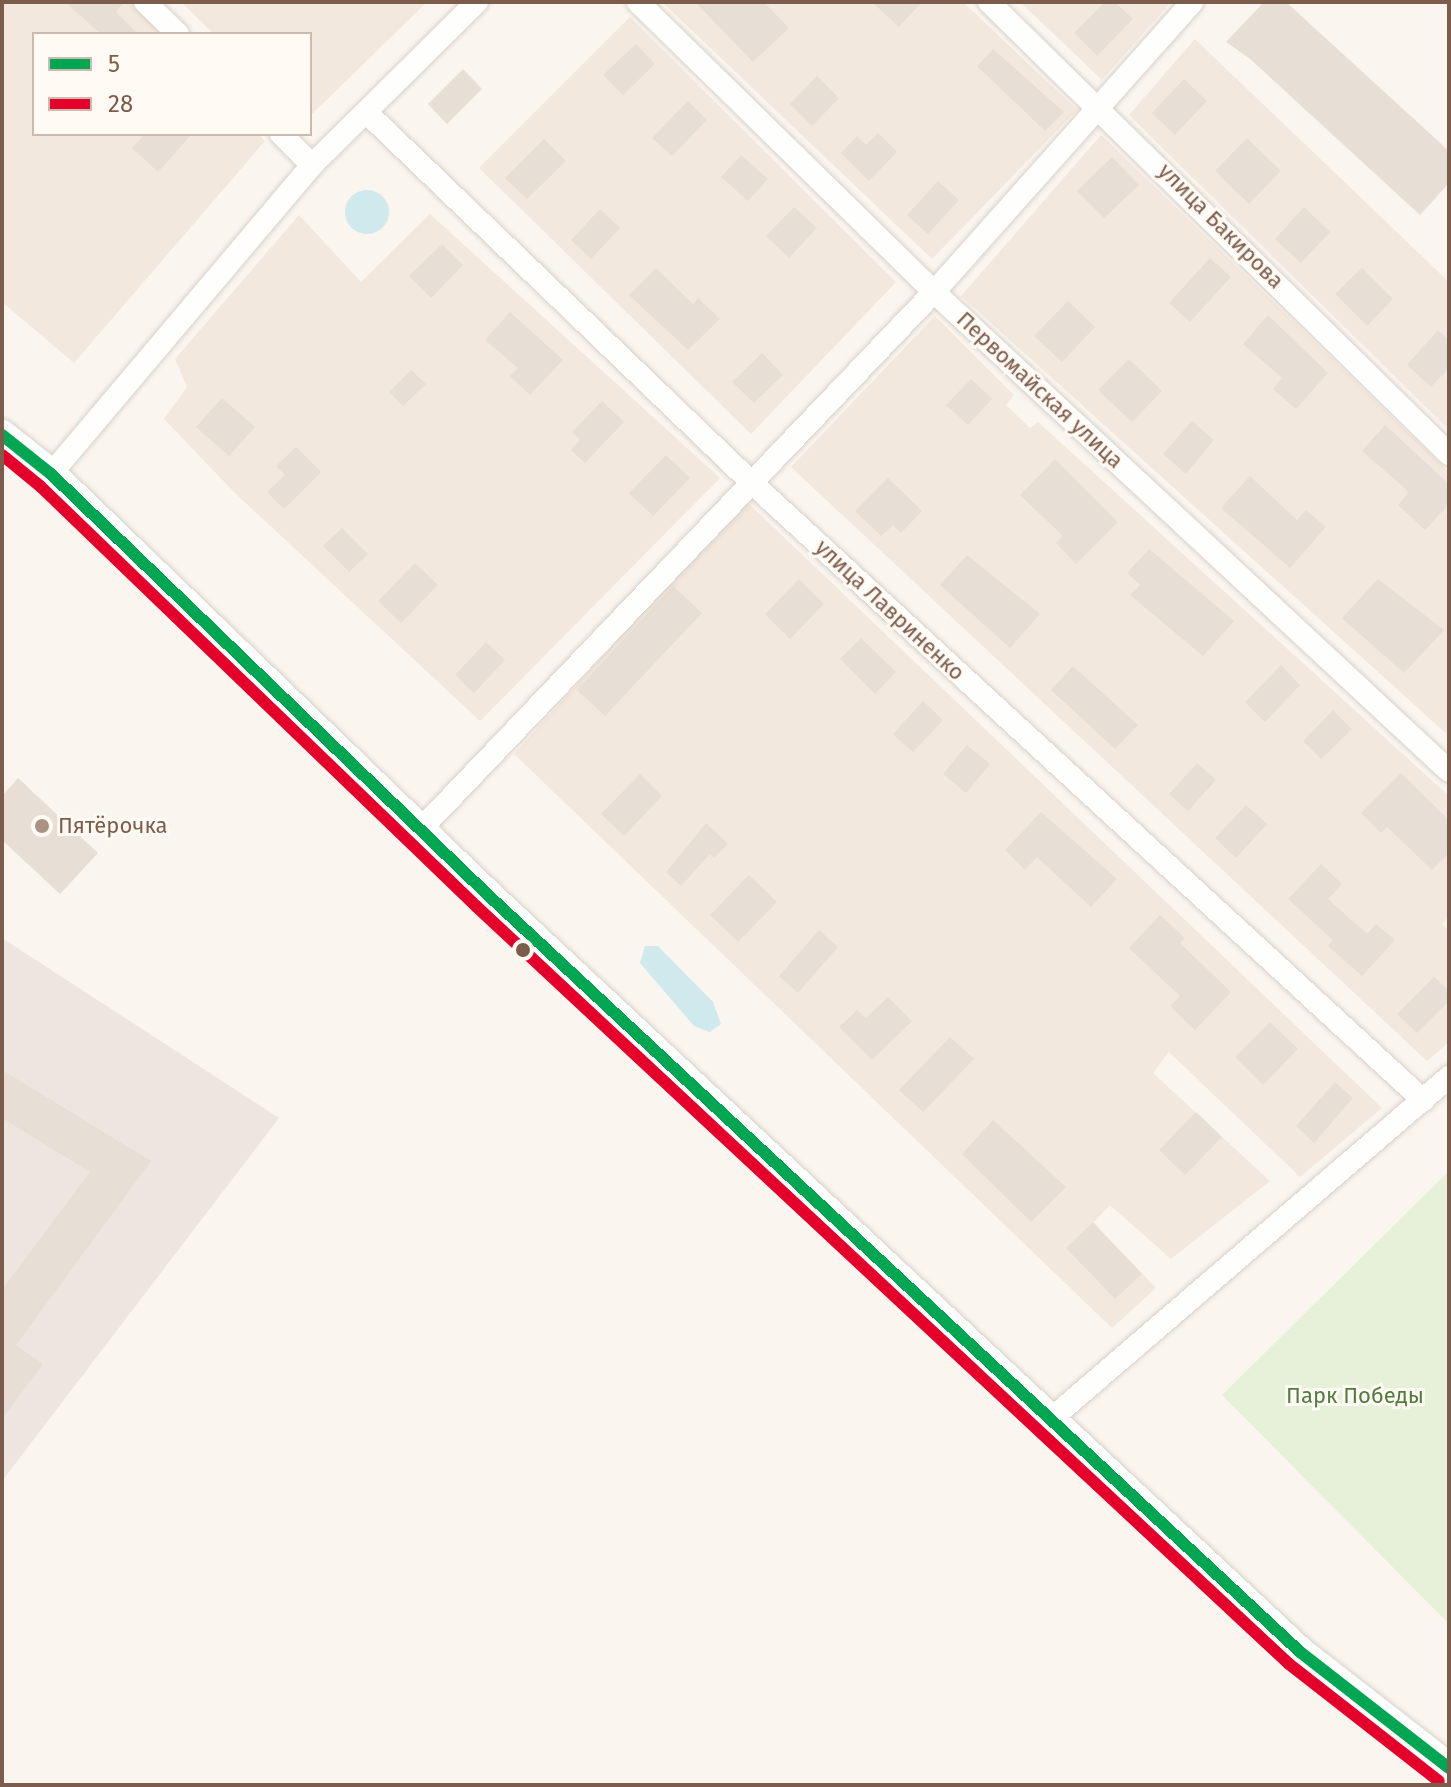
<!DOCTYPE html>
<meta charset="utf-8">
<style>
body{margin:0}
#map{position:relative;width:1451px;height:1787px;overflow:hidden;background:#faf5ef;font-family:"Fira Sans",sans-serif}
div>[style]{position:absolute}
.residential>*{inset:0;background:#f3e8dd}
.industrial>*{inset:0;background:#ede5df}
.green>*{inset:0;background:#e7f1d9}
.water>*{inset:0;background:#cfe9ec}
.round{border-radius:50%}
.building>*{inset:0;background:#e7ded6}
.roads{filter:drop-shadow(0 0 2px #d8d1ca) drop-shadow(0 0 2px #d8d1ca)}
.street>*{height:22px;margin:-11px;padding:0 11px;transform-origin:11px;border-radius:11px;background:#fefefd}
.secondary>*{height:30px;margin:-15px;padding:0 15px;transform-origin:15px;border-radius:15px;background:#fefefd}
.bus-1>*{height:12px;margin:-6px;padding:0 6px;transform-origin:6px;border-radius:6px;background:#00a651}
.bus-2>*{height:12px;margin:-6px;padding:0 6px;transform-origin:6px;border-radius:6px;background:#e4002b}
.dots>*{width:22px;height:22px;translate:-50% -50%;box-sizing:border-box;border:4px solid #fffaf3;border-radius:50%}
span{translate:-50% -50%;white-space:nowrap;text-align:center;line-height:1.15;-webkit-text-stroke:6px #fffaf3;paint-order:stroke}
.street-label{font-size:22px;color:#7c5c4b}
.poi-label{font-size:22px;color:#7c5c4b}
.left{translate:0 -50%;text-align:left}
.park-label{font-size:22px;color:#527c3f}
.frame{position:absolute;inset:0;border:4px solid #7c5c4b;pointer-events:none}
.legend{position:absolute;left:32px;top:32px;width:280px;height:104px;box-sizing:border-box;background:#fffaf3;border:2px solid #cbbbb0;margin:0;padding:10px 14px;list-style:none;font-size:24px;color:#7c5c4b}
.legend li{display:flex;align-items:center;gap:16px;height:40px}
.legend b{width:40px;border:2px solid #cbbbb0}
</style>
<div id="map">
<div class="residential">
<i style="clip-path:polygon(2px 2px,133px 2px,164px 34px,34px 34px,34px 134px,258px 134px,265px 141px,74px 363px,2px 302px)"></i>
<i style="clip-path:polygon(181px 2px,427px 2px,310px 116px,310px 34px,214px 34px)"></i>
<i style="clip-path:polygon(662px 2px,963px 2px,1077px 110px,932px 259px)"></i>
<i style="clip-path:polygon(1020px 2px,1171px 2px,1102px 80px)"></i>
<i style="clip-path:polygon(630px 17px,896px 282px,751px 434px,479px 168px)"></i>
<i style="clip-path:polygon(1195px 39px,1449px 282px,1449px 430px,1129px 115px)"></i>
<i style="clip-path:polygon(1101px 135px,1449px 472px,1449px 736px,961px 296px)"></i>
<i style="clip-path:polygon(430px 214px,720px 478px,480px 721px,235px 493px,164px 419px,187px 387px,175px 359px,299px 215px,361px 282px)"></i>
<i style="clip-path:polygon(935px 316px,1014px 395px,1006px 405px,1030px 428px,1038px 422px,1449px 796px,1449px 916px,1442px 924px,1449px 931px,1449px 1042px,1427px 1061px,791px 467px)"></i>
<i style="clip-path:polygon(745px 500px,1382px 1108px,1300px 1177px,1169px 1052px,1153px 1073px,1270px 1181px,1171px 1259px,1110px 1205px,1093px 1223px,1156px 1288px,1112px 1328px,514px 754px)"></i>
</div>
<div class="industrial">
<i style="clip-path:polygon(2px 938px,279px 1118px,2px 1481px)"></i>
</div>
<div class="green">
<i style="clip-path:polygon(1449px 1171px,1449px 1624px,1222px 1395px)"></i>
</div>
<div class="water">
<i class="round" style="left:345px;top:190px;width:44px;height:44px"></i>
<i style="clip-path:polygon(645px 946px,658px 946px,713px 1002px,721px 1024px,710px 1032px,694px 1026px,640px 963px)"></i>
</div>
<div class="building">
<i style="clip-path:polygon(65px 2px,124px 2px,116px 12px,138px 34px,101px 34px)"></i>
<i style="clip-path:polygon(695px 2px,764px 2px,789px 28px,753px 62px)"></i>
<i style="clip-path:polygon(872px 2px,922px 2px,899px 27px)"></i>
<i style="clip-path:polygon(1105px 2px,1115px 2px,1133px 19px,1097px 56px,1074px 33px)"></i>
<i style="clip-path:polygon(1264px 2px,1286px 2px,1449px 151px,1449px 183px,1420px 215px,1249px 58px,1226px 42px)"></i>
<i style="clip-path:polygon(636px 44px,655px 64px,623px 95px,603px 75px)"></i>
<i style="clip-path:polygon(993px 49px,1064px 112px,1045px 131px,977px 66px)"></i>
<i style="clip-path:polygon(463px 69px,482px 89px,447px 124px,428px 104px)"></i>
<i style="clip-path:polygon(817px 76px,839px 98px,812px 126px,790px 104px)"></i>
<i style="clip-path:polygon(1184px 79px,1207px 101px,1175px 135px,1152px 113px)"></i>
<i style="clip-path:polygon(688px 101px,707px 120px,672px 156px,652px 138px)"></i>
<i style="clip-path:polygon(878px 133px,897px 152px,869px 181px,841px 153px,857px 136px,866px 145px)"></i>
<i style="clip-path:polygon(145px 134px,192px 134px,158px 172px,132px 148px)"></i>
<i style="clip-path:polygon(1247px 138px,1281px 171px,1249px 204px,1215px 171px)"></i>
<i style="clip-path:polygon(544px 139px,566px 161px,527px 199px,505px 178px)"></i>
<i style="clip-path:polygon(741px 155px,768px 179px,748px 201px,721px 177px)"></i>
<i style="clip-path:polygon(1112px 157px,1139px 185px,1104px 218px,1077px 191px)"></i>
<i style="clip-path:polygon(938px 181px,959px 200px,928px 234px,907px 215px)"></i>
<i style="clip-path:polygon(794px 207px,817px 228px,789px 258px,766px 236px)"></i>
<i style="clip-path:polygon(1304px 207px,1330px 232px,1301px 263px,1275px 239px)"></i>
<i style="clip-path:polygon(600px 209px,620px 228px,591px 259px,571px 240px)"></i>
<i style="clip-path:polygon(442px 244px,463px 265px,431px 298px,409px 276px)"></i>
<i style="clip-path:polygon(1210px 258px,1231px 277px,1190px 322px,1169px 303px)"></i>
<i style="clip-path:polygon(656px 268px,693px 304px,698px 298px,720px 319px,688px 350px,629px 295px)"></i>
<i style="clip-path:polygon(1362px 268px,1393px 299px,1367px 326px,1335px 294px)"></i>
<i style="clip-path:polygon(1068px 301px,1095px 327px,1062px 362px,1034px 336px)"></i>
<i style="clip-path:polygon(510px 312px,563px 360px,530px 395px,510px 376px,518px 368px,485px 340px)"></i>
<i style="clip-path:polygon(1268px 315px,1328px 373px,1296px 409px,1273px 389px,1282px 378px,1243px 344px)"></i>
<i style="clip-path:polygon(1438px 330px,1449px 340px,1449px 368px,1431px 387px,1407px 365px)"></i>
<i style="clip-path:polygon(762px 353px,783px 375px,754px 403px,732px 382px)"></i>
<i style="clip-path:polygon(1129px 359px,1162px 391px,1132px 422px,1098px 390px)"></i>
<i style="clip-path:polygon(411px 370px,426px 384px,403px 406px,389px 392px)"></i>
<i style="clip-path:polygon(971px 379px,992px 399px,968px 425px,946px 405px)"></i>
<i style="clip-path:polygon(222px 398px,255px 427px,229px 456px,196px 427px)"></i>
<i style="clip-path:polygon(602px 401px,624px 422px,585px 463px,571px 450px,580px 440px,572px 432px)"></i>
<i style="clip-path:polygon(1192px 421px,1214px 440px,1186px 474px,1163px 454px)"></i>
<i style="clip-path:polygon(1385px 425px,1449px 484px,1449px 504px,1425px 530px,1398px 505px,1409px 492px,1362px 451px)"></i>
<i style="clip-path:polygon(296px 447px,321px 472px,284px 509px,267px 492px,285px 475px,276px 466px)"></i>
<i style="clip-path:polygon(666px 455px,690px 478px,653px 516px,629px 493px)"></i>
<i style="clip-path:polygon(1055px 459px,1118px 522px,1076px 564px,1056px 543px,1063px 536px,1020px 495px)"></i>
<i style="clip-path:polygon(1250px 476px,1297px 520px,1306px 510px,1326px 527px,1290px 568px,1221px 508px)"></i>
<i style="clip-path:polygon(888px 478px,922px 511px,901px 533px,893px 525px,881px 536px,855px 511px)"></i>
<i style="clip-path:polygon(342px 528px,368px 554px,349px 572px,323px 546px)"></i>
<i style="clip-path:polygon(1149px 549px,1234px 621px,1203px 656px,1130px 595px,1140px 585px,1127px 573px)"></i>
<i style="clip-path:polygon(967px 555px,1040px 614px,1010px 648px,940px 585px)"></i>
<i style="clip-path:polygon(415px 563px,438px 585px,401px 623px,378px 601px)"></i>
<i style="clip-path:polygon(799px 579px,824px 604px,790px 639px,765px 614px)"></i>
<i style="clip-path:polygon(1378px 579px,1444px 630px,1404px 673px,1342px 618px)"></i>
<i style="clip-path:polygon(673px 586px,702px 613px,605px 716px,577px 690px)"></i>
<i style="clip-path:polygon(861px 638px,896px 672px,875px 694px,840px 659px)"></i>
<i style="clip-path:polygon(486px 642px,505px 660px,474px 693px,455px 675px)"></i>
<i style="clip-path:polygon(1281px 665px,1300px 685px,1265px 722px,1245px 702px)"></i>
<i style="clip-path:polygon(1073px 666px,1138px 725px,1115px 749px,1051px 690px)"></i>
<i style="clip-path:polygon(923px 701px,943px 720px,913px 752px,893px 734px)"></i>
<i style="clip-path:polygon(1333px 710px,1352px 729px,1321px 759px,1303px 741px)"></i>
<i style="clip-path:polygon(967px 745px,990px 764px,966px 793px,943px 774px)"></i>
<i style="clip-path:polygon(1197px 763px,1216px 780px,1188px 811px,1169px 794px)"></i>
<i style="clip-path:polygon(1401px 773px,1449px 820px,1449px 853px,1432px 870px,1387px 827px,1381px 833px,1361px 813px)"></i>
<i style="clip-path:polygon(640px 774px,662px 796px,624px 836px,601px 814px)"></i>
<i style="clip-path:polygon(18px 778px,98px 853px,60px 894px,2px 840px,2px 796px)"></i>
<i style="clip-path:polygon(1246px 805px,1267px 824px,1236px 858px,1215px 838px)"></i>
<i style="clip-path:polygon(1041px 812px,1117px 879px,1091px 907px,1037px 857px,1025px 870px,1005px 850px)"></i>
<i style="clip-path:polygon(706px 823px,728px 844px,714px 858px,710px 854px,681px 886px,666px 872px)"></i>
<i style="clip-path:polygon(1321px 864px,1342px 884px,1328px 899px,1367px 934px,1376px 924px,1395px 940px,1362px 976px,1328px 946px,1333px 940px,1288px 899px)"></i>
<i style="clip-path:polygon(749px 875px,777px 902px,738px 942px,710px 915px)"></i>
<i style="clip-path:polygon(1160px 915px,1185px 938px,1180px 943px,1231px 992px,1195px 1030px,1170px 1006px,1180px 996px,1129px 948px)"></i>
<i style="clip-path:polygon(819px 930px,838px 947px,798px 993px,779px 976px)"></i>
<i style="clip-path:polygon(1434px 977px,1449px 991px,1449px 1001px,1417px 1033px,1397px 1014px)"></i>
<i style="clip-path:polygon(888px 997px,912px 1021px,872px 1060px,839px 1027px,857px 1010px,866px 1018px)"></i>
<i style="clip-path:polygon(1270px 1022px,1298px 1049px,1263px 1085px,1235px 1057px)"></i>
<i style="clip-path:polygon(950px 1037px,974px 1059px,923px 1112px,899px 1090px)"></i>
<i style="clip-path:polygon(2px 1070px,151px 1161px,16px 1345px,43px 1364px,2px 1419px,2px 1290px,90px 1172px,2px 1118px)"></i>
<i style="clip-path:polygon(1335px 1082px,1353px 1098px,1314px 1143px,1296px 1126px)"></i>
<i style="clip-path:polygon(1196px 1112px,1222px 1137px,1185px 1175px,1159px 1150px)"></i>
<i style="clip-path:polygon(993px 1120px,1066px 1187px,1031px 1222px,962px 1154px)"></i>
<i style="clip-path:polygon(1093px 1222px,1142px 1274px,1115px 1299px,1066px 1248px)"></i>
</div>
<div class="roads">
<div class="street">
<i style="left:145px;top:2px;width:46px;rotate:44.1deg"></i>
<i style="left:638px;top:2px;width:414px;rotate:44.4deg"></i>
<i style="left:934px;top:292px;width:703px;rotate:42.93deg"></i>
<i style="left:989px;top:2px;width:645px;rotate:44.5deg"></i>
<i style="left:366px;top:112px;width:535px;rotate:43.86deg"></i>
<i style="left:752px;top:483px;width:912px;rotate:42.6deg"></i>
<i style="left:281px;top:134px;width:44px;rotate:45deg"></i>
<i style="left:51px;top:474px;width:404px;rotate:-49.8deg"></i>
<i style="left:312px;top:165px;width:232px;rotate:-44.7deg"></i>
<i style="left:421px;top:829px;width:743px;rotate:-46.31deg"></i>
<i style="left:934px;top:292px;width:388px;rotate:-48.3deg"></i>
<i style="left:1051px;top:1419px;width:525px;rotate:-40.67deg"></i>
</div>
<div class="secondary">
<i style="left:2px;top:435px;width:63px;rotate:38.5deg"></i>
<i style="left:51px;top:474px;width:607px;rotate:43.93deg"></i>
<i style="left:488px;top:895px;width:1110px;rotate:42.99deg"></i>
<i style="left:1300px;top:1652px;width:189px;rotate:37.9deg"></i>
</div>
</div>
<div class="bus-1">
<i style="left:2px;top:435px;width:63px;rotate:38.5deg"></i>
<i style="left:51px;top:474px;width:607px;rotate:43.93deg"></i>
<i style="left:488px;top:895px;width:1110px;rotate:42.99deg"></i>
<i style="left:1300px;top:1652px;width:189px;rotate:37.9deg"></i>
</div>
<div class="bus-2">
<i style="left:2px;top:455px;width:49px;rotate:39.2deg"></i>
<i style="left:40px;top:486px;width:607px;rotate:43.93deg"></i>
<i style="left:477px;top:907px;width:1110px;rotate:42.99deg"></i>
<i style="left:1289px;top:1664px;width:190px;rotate:38deg"></i>
</div>
<div class="dots">
<i style="left:42px;top:826px;background:#a89284"></i>
<i style="left:523px;top:950px;background:#7c5c4b"></i>
</div>
<div class="street-label">
<span style="left:1221px;top:226px;rotate:45deg">улица Бакирова</span>
<span style="left:1040px;top:390px;rotate:43deg">Первомайская улица</span>
<span style="left:890px;top:610px;rotate:43deg">улица Лавриненко</span>
</div>
<div class="poi-label">
<span class="left" style="left:58px;top:826px">Пятёрочка</span>
</div>
<div class="park-label">
<span style="left:1355px;top:1396px">Парк Победы</span>
</div>
<div class="frame"></div>
<ul class="legend">
<li><b style="height:10px;background:#00a651"></b>5</li>
<li><b style="height:10px;background:#e4002b"></b>28</li>
</ul>
</div>
